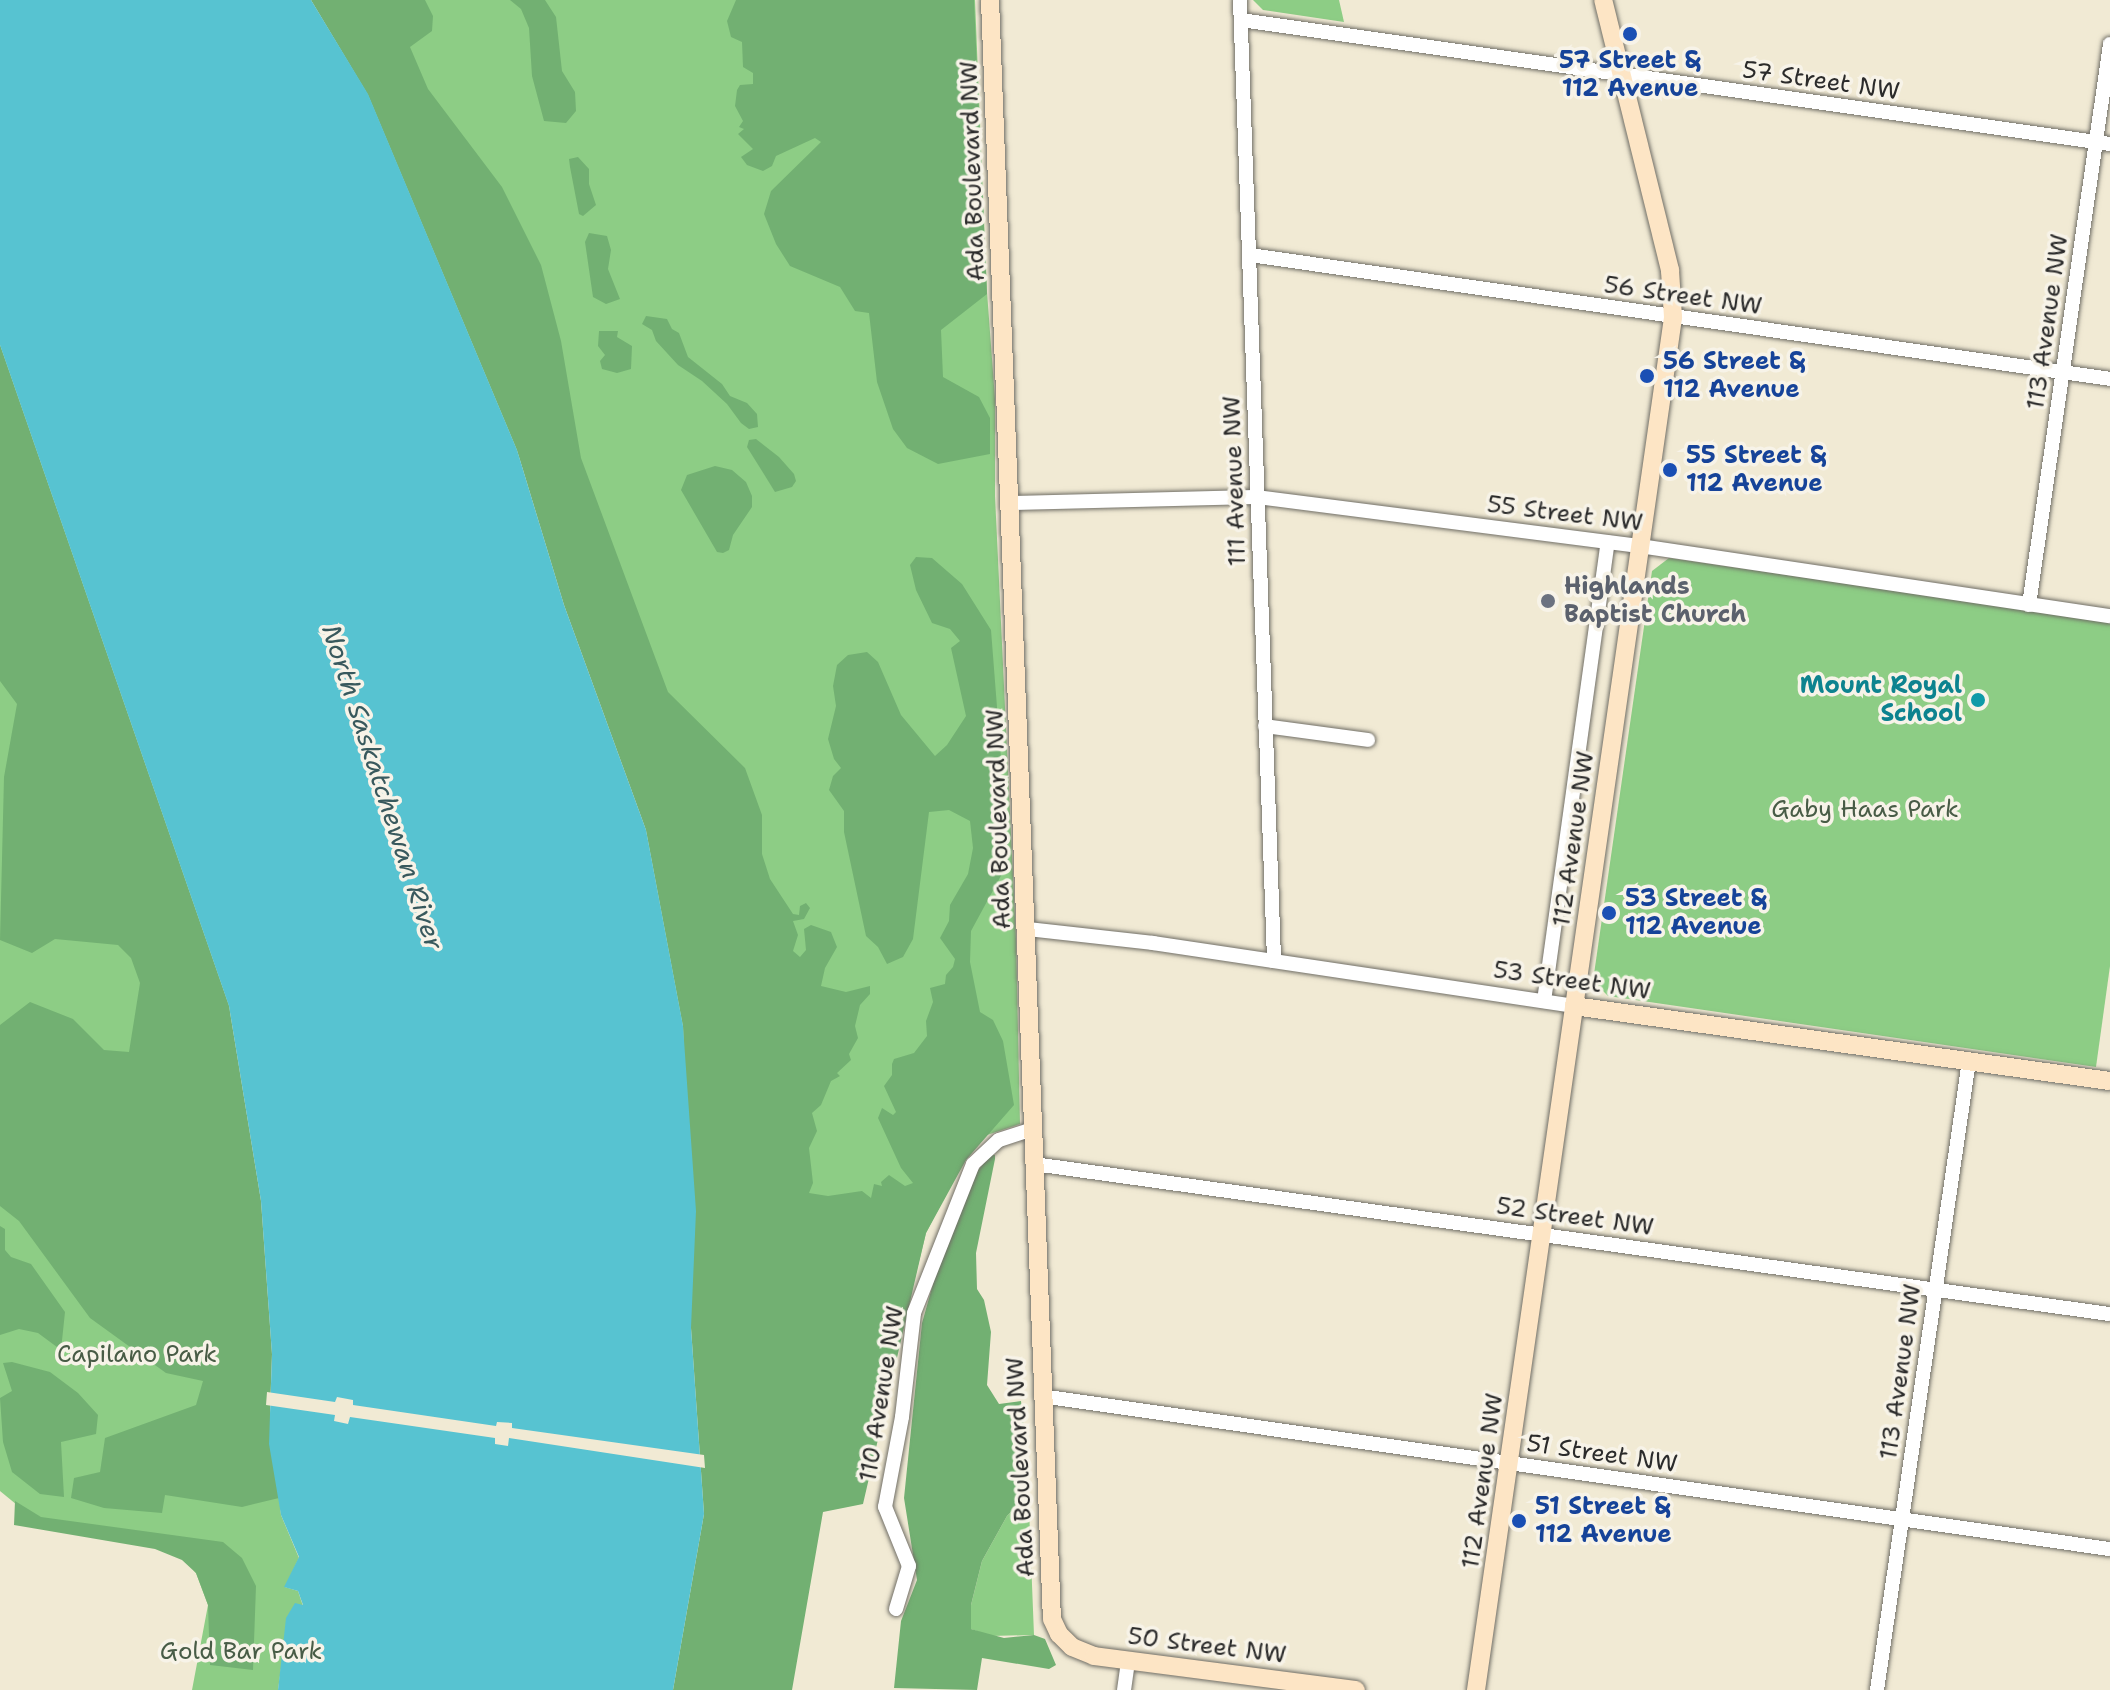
<!DOCTYPE html>
<style>
body{margin:0}
#map{position:relative;width:2110px;height:1690px;overflow:hidden;background:#f1ead4;font-family:"Shantell Sans",sans-serif}
div>[style]{position:absolute}
.green>*{inset:0;background:#8dcd85}
.forest>*{inset:0;background:#72b072}
.water>*{inset:0;background:#57c3d1}
.pier>*{inset:0;background:#f1ead4}
.roads{filter:drop-shadow(0 0 2px #706e66) drop-shadow(0 0 2px #706e66)}
.street>*{height:14px;margin:-7px;padding:0 7px;transform-origin:7px;border-radius:7px;background:#fff}
.secondary>*{height:18px;margin:-9px;padding:0 9px;transform-origin:9px;border-radius:9px;background:#fde5c5}
.dots>*{width:22px;height:22px;translate:-50% -50%;box-sizing:border-box;border:4px solid #f7f3e8;border-radius:50%}
span{translate:-50% -50%;white-space:nowrap;text-align:center;line-height:1.15;-webkit-text-stroke:7px #f7f3e8;paint-order:stroke}
.transit-label{font-size:24px;color:#164399;font-weight:700}
.left{translate:0 -50%;text-align:left}
.street-label{font-size:24px;color:#2b2b2b}
.worship-label{font-size:24px;color:#5b616d;font-weight:700}
.culture-label{font-size:24px;color:#0d838f;font-weight:700}
.right{translate:-100% -50%;text-align:right}
.park-label{font-size:24px;color:#485c46}
.water-label{font-size:26px;color:#38595d;font-style:italic}
</style>
<div id="map">
<div class="green">
<i style="clip-path:polygon(312px 0,975px 0,987px 292px,995px 399px,995px 496px,1016px 939px,1020px 1124px,987px 1135px,964px 1160px,926px 1233px,909px 1302px,866px 1275px,683px 1026px,646px 829px,517px 450px,368px 94px)"></i>
<i style="clip-path:polygon(1253px 0,1339px 0,1344px 22px,1263px 10px)"></i>
<i style="clip-path:polygon(0 345px,229px 1006px,281px 1515px,299px 1558px,285px 1587px,298px 1591px,303px 1606px,284px 1647px,278px 1690px,192px 1690px,208px 1605px,196px 1573px,169px 1540px,39px 1523px,0 1491px)"></i>
<i style="clip-path:polygon(1669px 558px,2110px 622px,2110px 966px,2096px 1067px,1608px 996px,1593px 981px,1652px 571px)"></i>
<i style="clip-path:polygon(1027px 1458px,1034px 1635px,991px 1636px,971px 1629px,971px 1605px,982px 1561px,1007px 1516px,1023px 1499px)"></i>
</div>
<div class="forest">
<i style="clip-path:polygon(311px 0,425px 0,433px 16px,432px 31px,410px 47px,428px 89px,502px 187px,541px 265px,561px 341px,581px 458px,668px 692px,745px 768px,762px 815px,762px 854px,770px 879px,793px 914px,799px 915px,800px 906px,806px 903px,810px 908px,804px 919px,793px 921px,798px 935px,793px 951px,800px 957px,806px 950px,804px 929px,811px 925px,831px 932px,837px 947px,825px 968px,821px 986px,846px 992px,870px 986px,870px 994px,860px 1005px,855px 1026px,858px 1038px,849px 1054px,851px 1060px,837px 1073px,840px 1076px,831px 1081px,821px 1105px,812px 1113px,817px 1131px,809px 1148px,813px 1183px,809px 1193px,828px 1196px,862px 1191px,871px 1198px,874px 1184px,882px 1186px,881px 1182px,889px 1175px,905px 1186px,913px 1183px,901px 1168px,878px 1118px,882px 1108px,893px 1115px,896px 1112px,884px 1086px,892px 1075px,892px 1064px,894px 1059px,914px 1053px,927px 1036px,926px 1021px,933px 1002px,930px 988px,945px 984px,946px 975px,953px 967px,955px 959px,940px 938px,949px 921px,950px 905px,968px 874px,973px 848px,970px 821px,949px 810px,929px 812px,913px 939px,903px 957px,887px 964px,878px 947px,866px 936px,844px 832px,844px 811px,829px 790px,833px 776px,841px 768px,834px 759px,828px 739px,836px 706px,833px 686px,837px 665px,848px 655px,867px 652px,878px 662px,901px 715px,935px 756px,947px 745px,966px 716px,951px 648px,960px 641px,950px 629px,932px 623px,916px 590px,910px 565px,916px 557px,932px 558px,962px 584px,991px 630px,1009px 861px,971px 931px,970px 962px,980px 1012px,993px 1020px,1003px 1041px,1014px 1105px,966px 1160px,926px 1233px,863px 1504px,823px 1512px,792px 1690px,673px 1690px,704px 1514px,691px 1328px,683px 1026px,646px 830px,564px 605px,517px 450px,368px 95px)"></i>
<i style="clip-path:polygon(510px 0,545px 0,556px 17px,562px 71px,575px 92px,576px 111px,566px 123px,544px 121px,532px 76px,529px 28px,521px 9px)"></i>
<i style="clip-path:polygon(736px 0,974px 0,987px 294px,941px 330px,943px 377px,979px 397px,990px 418px,990px 454px,938px 464px,907px 448px,893px 429px,877px 382px,869px 313px,855px 311px,840px 287px,790px 266px,776px 244px,764px 214px,771px 191px,821px 142px,815px 138px,776px 156px,772px 166px,763px 171px,747px 165px,741px 157px,753px 149px,738px 134px,744px 129px,739px 127px,743px 121px,735px 106px,737px 90px,740px 85px,753px 84px,753px 73px,743px 67px,742px 42px,731px 37px,727px 21px)"></i>
<i style="clip-path:polygon(578px 157px,589px 169px,589px 184px,596px 205px,583px 216px,579px 214px,570px 167px,569px 159px)"></i>
<i style="clip-path:polygon(589px 233px,607px 236px,611px 250px,608px 269px,620px 299px,606px 304px,593px 297px,585px 242px)"></i>
<i style="clip-path:polygon(646px 316px,667px 319px,672px 329px,679px 333px,688px 357px,722px 384px,730px 396px,747px 403px,757px 414px,758px 427px,749px 429px,741px 423px,727px 404px,702px 381px,678px 365px,656px 341px,652px 330px,642px 324px)"></i>
<i style="clip-path:polygon(599px 331px,618px 331px,617px 337px,632px 346px,631px 369px,617px 373px,602px 369px,600px 361px,605px 355px,598px 346px)"></i>
<i style="clip-path:polygon(0 345px,229px 1006px,261px 1201px,272px 1354px,270px 1411px,279px 1498px,242px 1507px,165px 1495px,162px 1513px,104px 1508px,71px 1498px,74px 1478px,100px 1472px,105px 1438px,196px 1405px,203px 1381px,166px 1373px,90px 1318px,19px 1221px,0 1206px,0 1025px,30px 1002px,73px 1019px,104px 1050px,129px 1052px,140px 983px,131px 958px,118px 945px,55px 939px,32px 953px,0 940px,4px 777px,17px 704px,0 681px)"></i>
<i style="clip-path:polygon(756px 439px,779px 457px,794px 474px,796px 481px,792px 487px,775px 492px,747px 447px,749px 440px)"></i>
<i style="clip-path:polygon(715px 466px,732px 470px,746px 482px,752px 496px,752px 507px,733px 535px,729px 550px,723px 553px,717px 552px,681px 490px,687px 475px)"></i>
<i style="clip-path:polygon(990px 1155px,995px 1155px,995px 1159px,976px 1253px,977px 1289px,984px 1300px,991px 1332px,987px 1385px,999px 1404px,1021px 1401px,1027px 1458px,1023px 1499px,1007px 1516px,982px 1561px,971px 1605px,971px 1629px,1004px 1638px,1034px 1635px,1045px 1639px,1056px 1665px,1049px 1669px,982px 1658px,977px 1690px,894px 1688px,901px 1621px,917px 1580px,904px 1498px,922px 1323px,937px 1270px,976px 1173px)"></i>
<i style="clip-path:polygon(0 1226px,5px 1229px,5px 1250px,11px 1257px,31px 1264px,65px 1312px,61px 1350px,38px 1333px,19px 1329px,0 1335px)"></i>
<i style="clip-path:polygon(12px 1362px,50px 1372px,78px 1393px,98px 1415px,96px 1434px,61px 1442px,64px 1497px,40px 1494px,12px 1472px,3px 1442px,0 1398px,12px 1391px,3px 1363px)"></i>
<i style="clip-path:polygon(15px 1501px,41px 1517px,223px 1542px,242px 1558px,256px 1586px,253px 1670px,210px 1665px,208px 1605px,196px 1573px,182px 1560px,155px 1549px,14px 1525px)"></i>
</div>
<div class="water">
<i style="clip-path:polygon(0 0,311px 0,368px 94px,517px 450px,564px 605px,646px 830px,683px 1026px,696px 1211px,691px 1328px,704px 1514px,673px 1690px,278px 1690px,286px 1618px,295px 1603px,303px 1605px,298px 1591px,284px 1587px,299px 1557px,281px 1515px,269px 1444px,272px 1354px,261px 1201px,229px 1006px,0 345px)"></i>
</div>
<div class="pier">
<i style="clip-path:polygon(267px 1392px,335px 1402px,337px 1397px,353px 1400px,353px 1405px,496px 1426px,497px 1422px,512px 1423px,512px 1428px,704px 1455px,705px 1468px,509px 1438px,508px 1446px,495px 1444px,495px 1438px,350px 1417px,348px 1424px,334px 1421px,335px 1415px,266px 1405px)"></i>
</div>
<div class="roads">
<div class="street">
<i style="left:1240px;top:0;width:962px;rotate:87.97deg"></i>
<i style="left:1241px;top:20px;width:878px;rotate:8.12deg"></i>
<i style="left:1250px;top:255px;width:869px;rotate:8.2deg"></i>
<i style="left:1011px;top:503px;width:246px;rotate:-1.4deg"></i>
<i style="left:1257px;top:497px;width:386px;rotate:7.3deg"></i>
<i style="left:1640px;top:546px;width:475px;rotate:8.5deg"></i>
<i style="left:2029px;top:605px;width:567px;rotate:-81.78deg"></i>
<i style="left:1265px;top:726px;width:104px;rotate:7.7deg"></i>
<i style="left:1028px;top:929px;width:126px;rotate:6.4deg"></i>
<i style="left:1153px;top:943px;width:426px;rotate:8.5deg"></i>
<i style="left:1544px;top:1001px;width:463px;rotate:-82.1deg"></i>
<i style="left:1034px;top:1164px;width:1086px;rotate:7.94deg"></i>
<i style="left:1041px;top:1396px;width:1080px;rotate:8.15deg"></i>
<i style="left:896px;top:1609px;width:45px;rotate:-73.2deg"></i>
<i style="left:909px;top:1566px;width:64px;rotate:-112.1deg"></i>
<i style="left:885px;top:1507px;width:92px;rotate:-79.3deg"></i>
<i style="left:902px;top:1417px;width:105px;rotate:-83.4deg"></i>
<i style="left:914px;top:1313px;width:160px;rotate:-68.4deg"></i>
<i style="left:973px;top:1164px;width:35px;rotate:-43deg"></i>
<i style="left:999px;top:1140px;width:35px;rotate:-18deg"></i>
<i style="left:1124px;top:1690px;width:29px;rotate:-82deg"></i>
<i style="left:1877px;top:1690px;width:636px;rotate:-81.68deg"></i>
</div>
<div class="secondary">
<i style="left:990px;top:0;width:1620px;rotate:87.81deg"></i>
<i style="left:1052px;top:1619px;width:17px;rotate:65deg"></i>
<i style="left:1059px;top:1634px;width:18px;rotate:45deg"></i>
<i style="left:1072px;top:1647px;width:24px;rotate:22deg"></i>
<i style="left:1094px;top:1656px;width:264px;rotate:7.4deg"></i>
<i style="left:1574px;top:1006px;width:541px;rotate:7.97deg"></i>
<i style="left:1476px;top:1690px;width:1387px;rotate:-81.83deg"></i>
<i style="left:1673px;top:317px;width:47px;rotate:-93.7deg"></i>
<i style="left:1670px;top:270px;width:278px;rotate:-103.9deg"></i>
</div>
</div>
<div class="dots">
<i style="left:1630px;top:34px;background:#1a4fb4"></i>
<i style="left:1647px;top:376px;background:#1a4fb4"></i>
<i style="left:1670px;top:470px;background:#1a4fb4"></i>
<i style="left:1548px;top:601px;background:#6b7280"></i>
<i style="left:1978px;top:700px;background:#0f9aa8"></i>
<i style="left:1609px;top:913px;background:#1a4fb4"></i>
<i style="left:1519px;top:1521px;background:#1a4fb4"></i>
</div>
<div class="transit-label">
<span style="left:1630px;top:75px">57 Street &amp;<br>112 Avenue</span>
<span class="left" style="left:1663px;top:376px">56 Street &amp;<br>112 Avenue</span>
<span class="left" style="left:1686px;top:470px">55 Street &amp;<br>112 Avenue</span>
<span class="left" style="left:1625px;top:913px">53 Street &amp;<br>112 Avenue</span>
<span class="left" style="left:1535px;top:1521px">51 Street &amp;<br>112 Avenue</span>
</div>
<div class="street-label">
<span style="left:1821px;top:81px;rotate:8deg">57 Street NW</span>
<span style="left:973px;top:171px;rotate:-92deg">Ada Boulevard NW</span>
<span style="left:1683px;top:296px;rotate:8deg">56 Street NW</span>
<span style="left:2048px;top:322px;rotate:-82deg">113 Avenue NW</span>
<span style="left:1235px;top:481px;rotate:-92deg">111 Avenue NW</span>
<span style="left:1565px;top:514px;rotate:7deg">55 Street NW</span>
<span style="left:999px;top:819px;rotate:-92deg">Ada Boulevard NW</span>
<span style="left:1574px;top:839px;rotate:-82deg">112 Avenue NW</span>
<span style="left:1572px;top:981px;rotate:8deg">53 Street NW</span>
<span style="left:1575px;top:1217px;rotate:8deg">52 Street NW</span>
<span style="left:1901px;top:1372px;rotate:-82deg">113 Avenue NW</span>
<span style="left:882px;top:1394px;rotate:-81deg">110 Avenue NW</span>
<span style="left:1602px;top:1454px;rotate:8deg">51 Street NW</span>
<span style="left:1021px;top:1467px;rotate:-93deg">Ada Boulevard NW</span>
<span style="left:1483px;top:1481px;rotate:-82deg">112 Avenue NW</span>
<span style="left:1207px;top:1646px;rotate:7deg">50 Street NW</span>
</div>
<div class="worship-label">
<span class="left" style="left:1564px;top:601px">Highlands<br>Baptist Church</span>
</div>
<div class="culture-label">
<span class="right" style="left:1962px;top:700px">Mount Royal<br>School</span>
</div>
<div class="park-label">
<span style="left:1865px;top:810px">Gaby Haas Park</span>
<span style="left:137px;top:1355px">Capilano Park</span>
<span style="left:241px;top:1652px">Gold Bar Park</span>
</div>
<div class="water-label">
<span style="left:383px;top:787px;rotate:72deg">North Saskatchewan River</span>
</div>
</div>
